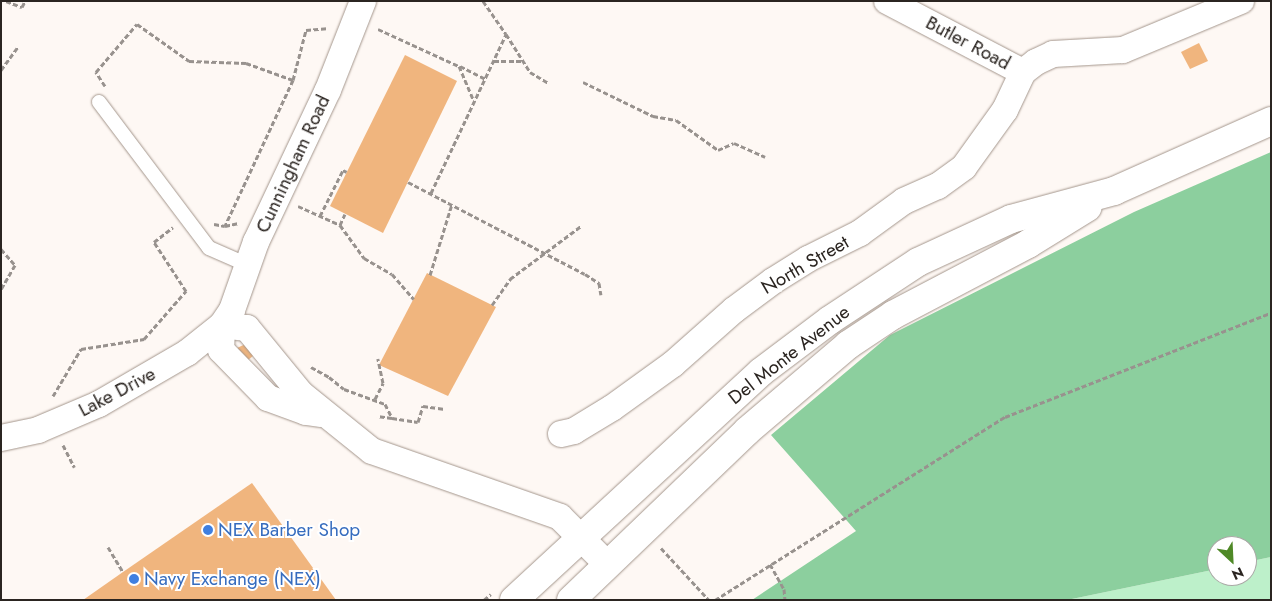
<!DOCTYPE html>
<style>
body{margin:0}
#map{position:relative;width:1272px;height:601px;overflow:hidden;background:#fef8f4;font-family:Jost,sans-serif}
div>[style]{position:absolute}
.green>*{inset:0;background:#bdf0ca}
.forest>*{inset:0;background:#8ccf9e}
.building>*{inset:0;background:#f0b57e}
.path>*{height:3px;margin-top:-1.5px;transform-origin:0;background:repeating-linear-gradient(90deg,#98928e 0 5px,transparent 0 7.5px)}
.roads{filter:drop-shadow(0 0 1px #a4968c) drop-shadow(0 0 1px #a4968c)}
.lane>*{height:14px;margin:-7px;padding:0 7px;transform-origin:7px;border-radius:7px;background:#fff}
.street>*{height:26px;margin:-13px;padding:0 13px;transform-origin:13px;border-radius:13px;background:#fff}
.primary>*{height:28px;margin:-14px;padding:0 14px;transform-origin:14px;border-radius:14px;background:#fff}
.dots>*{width:14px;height:14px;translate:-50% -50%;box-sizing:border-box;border:2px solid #fff;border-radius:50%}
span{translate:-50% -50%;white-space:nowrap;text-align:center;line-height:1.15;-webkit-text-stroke:4px #fff;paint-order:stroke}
.street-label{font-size:19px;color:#2b2521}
.shop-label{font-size:19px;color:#366cbe}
.left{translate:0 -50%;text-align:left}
.frame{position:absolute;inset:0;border:2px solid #2b2521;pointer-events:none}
.north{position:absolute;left:1207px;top:536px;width:50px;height:50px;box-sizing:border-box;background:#fff;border:1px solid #aaa8a6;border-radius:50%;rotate:155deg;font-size:14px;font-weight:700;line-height:20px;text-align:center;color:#2b2521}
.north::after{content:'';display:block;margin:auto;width:18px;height:22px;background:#4f8927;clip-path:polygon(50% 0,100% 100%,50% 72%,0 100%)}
</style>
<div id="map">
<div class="green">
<i style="clip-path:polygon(1271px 557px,1271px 600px,1067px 600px,1217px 569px,1217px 576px,1247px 576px,1247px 562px)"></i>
</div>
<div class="forest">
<i style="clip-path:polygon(1271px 152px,1271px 557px,1247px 562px,1247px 546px,1217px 546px,1217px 569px,1067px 600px,752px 600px,856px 531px,771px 435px,890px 335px,1134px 212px)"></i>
</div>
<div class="building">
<i style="clip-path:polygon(1199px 43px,1208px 61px,1190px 69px,1181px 52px)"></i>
<i style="clip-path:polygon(405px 55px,457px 81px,383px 233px,330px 206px)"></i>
<i style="clip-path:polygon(427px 273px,496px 307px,448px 396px,379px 365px)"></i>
<i style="clip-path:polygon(250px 342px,253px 356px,248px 360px,237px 348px)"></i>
<i style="clip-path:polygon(252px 483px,336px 600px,83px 600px,123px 572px)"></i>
</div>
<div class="path">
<i style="left:6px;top:1px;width:17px;rotate:21deg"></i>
<i style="left:22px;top:7px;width:7px;rotate:-63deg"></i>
<i style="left:483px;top:1px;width:40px;rotate:55.1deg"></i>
<i style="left:378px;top:29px;width:89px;rotate:24.6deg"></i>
<i style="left:459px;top:66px;width:39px;rotate:67deg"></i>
<i style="left:494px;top:61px;width:28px"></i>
<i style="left:460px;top:66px;width:29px;rotate:27deg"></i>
<i style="left:1px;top:70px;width:29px;rotate:-54deg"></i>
<i style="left:293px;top:80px;width:52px;rotate:-75.4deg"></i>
<i style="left:306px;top:30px;width:21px;rotate:-5deg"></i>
<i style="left:583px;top:82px;width:78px;rotate:25.9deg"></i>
<i style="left:653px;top:116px;width:23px;rotate:10deg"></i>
<i style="left:676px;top:120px;width:52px;rotate:35.5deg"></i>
<i style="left:718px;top:150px;width:17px;rotate:-24deg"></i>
<i style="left:734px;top:143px;width:34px;rotate:24deg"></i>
<i style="left:105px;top:86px;width:17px;rotate:-123deg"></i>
<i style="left:96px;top:72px;width:63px;rotate:-49.5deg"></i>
<i style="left:137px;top:24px;width:64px;rotate:35.4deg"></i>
<i style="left:189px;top:61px;width:57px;rotate:2deg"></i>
<i style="left:246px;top:63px;width:50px;rotate:19.9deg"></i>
<i style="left:293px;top:80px;width:161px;rotate:115deg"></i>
<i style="left:408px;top:182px;width:199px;rotate:27.5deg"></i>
<i style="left:585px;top:274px;width:17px;rotate:33deg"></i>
<i style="left:599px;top:283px;width:12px;rotate:81deg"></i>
<i style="left:431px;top:193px;width:176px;rotate:-64.7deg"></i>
<i style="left:506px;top:34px;width:45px;rotate:57.7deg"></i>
<i style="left:530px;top:72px;width:21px;rotate:31deg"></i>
<i style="left:298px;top:206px;width:46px;rotate:24.3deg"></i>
<i style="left:340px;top:225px;width:12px;rotate:-66deg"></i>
<i style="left:320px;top:216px;width:51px;rotate:-63.4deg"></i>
<i style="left:343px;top:170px;width:4px;rotate:27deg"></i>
<i style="left:214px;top:224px;width:11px;rotate:10deg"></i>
<i style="left:225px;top:226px;width:14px;rotate:-12deg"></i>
<i style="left:340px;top:225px;width:41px;rotate:54deg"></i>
<i style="left:364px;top:258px;width:32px;rotate:30deg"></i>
<i style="left:392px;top:274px;width:33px;rotate:49deg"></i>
<i style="left:1px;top:249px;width:21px;rotate:49deg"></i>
<i style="left:15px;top:265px;width:28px;rotate:120deg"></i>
<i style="left:430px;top:275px;width:74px;rotate:-72.8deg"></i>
<i style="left:492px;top:305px;width:32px;rotate:-55deg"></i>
<i style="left:510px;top:279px;width:89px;rotate:-36.7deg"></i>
<i style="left:311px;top:367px;width:21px;rotate:29deg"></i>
<i style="left:329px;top:377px;width:19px;rotate:39deg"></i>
<i style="left:344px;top:389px;width:44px;rotate:20.1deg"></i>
<i style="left:385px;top:404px;width:16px;rotate:63deg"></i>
<i style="left:392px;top:418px;width:15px;rotate:-172deg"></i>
<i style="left:53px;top:396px;width:55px;rotate:-59.2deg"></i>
<i style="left:81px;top:349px;width:64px;rotate:-9deg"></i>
<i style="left:144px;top:339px;width:64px;rotate:-48.8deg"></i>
<i style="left:186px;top:291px;width:59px;rotate:-123.1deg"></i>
<i style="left:154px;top:242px;width:24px;rotate:-38deg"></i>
<i style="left:375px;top:399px;width:18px;rotate:-63deg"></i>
<i style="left:383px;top:383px;width:25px;rotate:-102deg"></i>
<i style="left:392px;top:418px;width:26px;rotate:9deg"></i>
<i style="left:418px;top:422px;width:17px;rotate:-73deg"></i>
<i style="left:423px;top:406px;width:22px;rotate:8deg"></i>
<i style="left:63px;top:445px;width:25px;rotate:63deg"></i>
<i style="left:108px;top:547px;width:29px;rotate:59deg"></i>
<i style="left:661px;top:548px;width:71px;rotate:47.3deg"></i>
<i style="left:770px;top:564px;width:29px;rotate:61deg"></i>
<i style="left:784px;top:589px;width:11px;rotate:85deg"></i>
<i style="left:484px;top:600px;width:9px;rotate:-41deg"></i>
<i style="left:715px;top:600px;width:343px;rotate:-32.3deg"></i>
<i style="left:1005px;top:417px;width:286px;rotate:-21.4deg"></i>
</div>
<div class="roads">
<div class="lane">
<i style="left:99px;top:102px;width:183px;rotate:53deg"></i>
<i style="left:209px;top:248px;width:43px;rotate:23.6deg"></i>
</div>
<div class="street">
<i style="left:887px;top:1px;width:153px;rotate:27.6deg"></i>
<i style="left:222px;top:325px;width:25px;rotate:7deg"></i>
<i style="left:247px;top:328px;width:85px;rotate:50.7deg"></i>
<i style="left:301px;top:394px;width:91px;rotate:38.8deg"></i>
<i style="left:372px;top:451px;width:199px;rotate:19.3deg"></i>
<i style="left:560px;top:517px;width:68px;rotate:45deg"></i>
<i style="left:222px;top:325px;width:25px;rotate:92deg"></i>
<i style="left:221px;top:350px;width:67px;rotate:45.6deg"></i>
<i style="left:268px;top:398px;width:40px;rotate:20.2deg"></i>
<i style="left:306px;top:412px;width:14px;rotate:8deg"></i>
<i style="left:561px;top:434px;width:13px;rotate:-13deg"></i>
<i style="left:574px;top:431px;width:44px;rotate:-31.2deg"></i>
<i style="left:612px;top:408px;width:75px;rotate:-35.8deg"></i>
<i style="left:673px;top:364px;width:81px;rotate:-41.5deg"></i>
<i style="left:734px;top:310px;width:49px;rotate:-36.6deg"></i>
<i style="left:773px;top:281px;width:41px;rotate:-32.2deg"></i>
<i style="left:808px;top:259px;width:58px;rotate:-26.6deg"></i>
<i style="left:860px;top:233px;width:54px;rotate:-36deg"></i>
<i style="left:904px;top:201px;width:37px;rotate:-24deg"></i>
<i style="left:938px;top:186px;width:32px;rotate:-36deg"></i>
<i style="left:964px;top:167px;width:70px;rotate:-54.3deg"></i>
<i style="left:1005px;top:110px;width:42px;rotate:-64.7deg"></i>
<i style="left:1023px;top:72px;width:16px;rotate:-38deg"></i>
<i style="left:1036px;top:62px;width:19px;rotate:-25deg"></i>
<i style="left:1053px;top:54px;width:70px;rotate:-3.3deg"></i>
<i style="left:1123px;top:50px;width:128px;rotate:-22.6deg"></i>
<i style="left:1px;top:438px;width:38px;rotate:-12deg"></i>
<i style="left:38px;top:430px;width:66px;rotate:-23.1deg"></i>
<i style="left:99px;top:404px;width:102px;rotate:-30.1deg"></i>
<i style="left:187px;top:353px;width:45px;rotate:-38.7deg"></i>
<i style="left:222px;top:325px;width:18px;rotate:-56deg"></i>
<i style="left:232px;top:310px;width:72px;rotate:-70.6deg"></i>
<i style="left:256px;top:242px;width:168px;rotate:-64.7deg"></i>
<i style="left:328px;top:90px;width:96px;rotate:-68.5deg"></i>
</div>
<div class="primary">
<i style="left:514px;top:600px;width:336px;rotate:-42.7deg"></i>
<i style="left:761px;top:372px;width:86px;rotate:-37deg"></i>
<i style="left:830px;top:320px;width:105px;rotate:-33.4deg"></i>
<i style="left:918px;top:262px;width:102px;rotate:-24.8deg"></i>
<i style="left:1011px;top:219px;width:107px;rotate:-15.2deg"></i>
<i style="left:1114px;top:191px;width:172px;rotate:-24deg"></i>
<i style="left:571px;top:600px;width:244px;rotate:-43.8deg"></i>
<i style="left:747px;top:431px;width:133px;rotate:-40.4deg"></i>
<i style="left:848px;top:345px;width:54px;rotate:-33.7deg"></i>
<i style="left:893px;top:315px;width:153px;rotate:-27.7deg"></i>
<i style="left:1028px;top:244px;width:70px;rotate:-31.7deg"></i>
</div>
</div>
<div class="dots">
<i style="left:208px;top:530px;background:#3f7fe0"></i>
<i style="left:134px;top:579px;background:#3f7fe0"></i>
</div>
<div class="street-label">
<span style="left:968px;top:43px;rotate:28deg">Butler Road</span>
<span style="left:293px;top:164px;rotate:-65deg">Cunningham Road</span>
<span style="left:805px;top:265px;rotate:-30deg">North Street</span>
<span style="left:789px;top:355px;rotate:-38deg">Del Monte Avenue</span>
<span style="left:117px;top:392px;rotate:-28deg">Lake Drive</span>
</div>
<div class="shop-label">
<span class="left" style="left:218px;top:530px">NEX Barber Shop</span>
<span class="left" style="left:144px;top:579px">Navy Exchange (NEX)</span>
</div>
<div class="frame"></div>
<div class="north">N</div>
</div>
